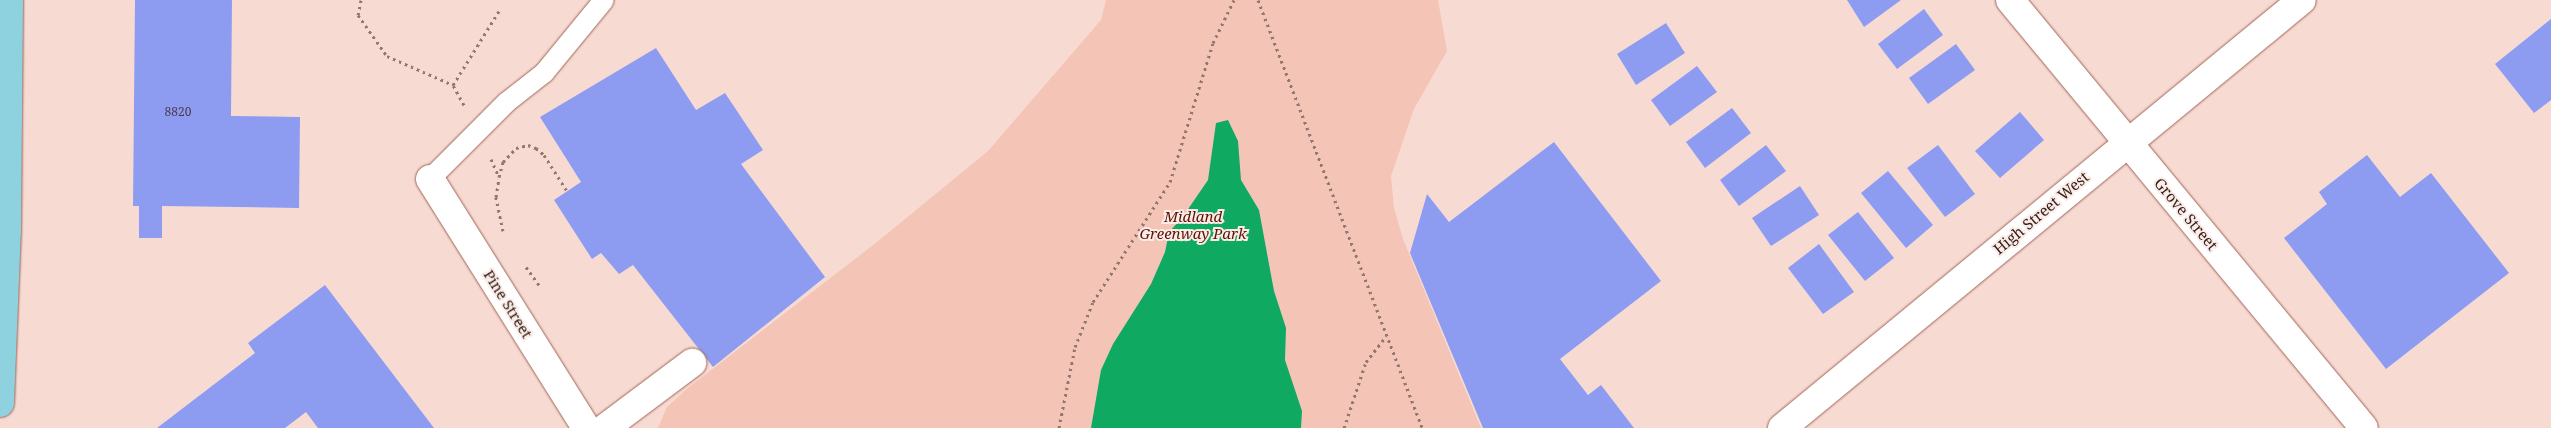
<!DOCTYPE html>
<style>
body{margin:0}
#map{position:relative;width:2551px;height:428px;overflow:hidden;background:#f7dbd3;font-family:"Noto Serif",serif}
div>[style]{position:absolute}
.green>*{inset:0;background:#f4c4b7}
.water>*{inset:0;background:#0fa962}
.building>*{inset:0;background:#8d9cf1}
.path>*{height:3px;margin-top:-1.5px;transform-origin:0;background:repeating-linear-gradient(90deg,#917770 0 2.5px,transparent 0 6.5px)}
.roads{filter:drop-shadow(0 0 1px #a26556) drop-shadow(0 0 1px #a26556)}
.service>*{height:20px;margin:-10px;padding:0 10px;transform-origin:10px;border-radius:10px;background:#fff}
.minor>*{height:28px;margin:-14px;padding:0 14px;transform-origin:14px;border-radius:14px;background:#fff}
.primary>*{height:28px;margin:-14px;padding:0 14px;transform-origin:14px;border-radius:14px;background:#8ed1df}
span{translate:-50% -50%;white-space:nowrap;text-align:center;line-height:1.15;-webkit-text-stroke:4px #faece8;paint-order:stroke}
.number-label{font-size:12px;color:#4a3c4c}
.number-label span{-webkit-text-stroke-width:0}
.street-label{font-size:15px;color:#341c15}
.park-label{font-size:15px;color:#5f1300;font-style:italic}
</style>
<div id="map">
<div class="green">
<i style="clip-path:polygon(1106px 0,1438px 0,1447px 51px,1414px 109px,1391px 176px,1394px 208px,1403px 239px,1481px 428px,658px 428px,667px 407px,688px 388px,877px 242px,988px 151px,1101px 20px)"></i>
</div>
<div class="water">
<i style="clip-path:polygon(1228px 120px,1238px 141px,1241px 180px,1259px 210px,1274px 291px,1286px 328px,1285px 360px,1302px 411px,1301px 428px,1091px 428px,1101px 370px,1113px 344px,1151px 284px,1165px 252px,1169px 232px,1182px 218px,1208px 180px,1216px 123px)"></i>
</div>
<div class="building">
<i style="clip-path:polygon(135px 0,232px 0,231px 116px,300px 117px,299px 208px,162px 206px,162px 238px,139px 238px,139px 206px,133px 206px)"></i>
<i style="clip-path:polygon(1847px 0,1901px 0,1864px 27px)"></i>
<i style="clip-path:polygon(1924px 9px,1943px 35px,1897px 69px,1878px 44px)"></i>
<i style="clip-path:polygon(2551px 19px,2551px 100px,2534px 113px,2495px 64px)"></i>
<i style="clip-path:polygon(1666px 23px,1685px 53px,1636px 85px,1617px 54px)"></i>
<i style="clip-path:polygon(1956px 44px,1975px 70px,1928px 104px,1909px 78px)"></i>
<i style="clip-path:polygon(656px 48px,696px 110px,725px 93px,763px 150px,741px 164px,825px 277px,713px 367px,633px 265px,619px 274px,601px 253px,592px 259px,554px 200px,581px 182px,540px 117px)"></i>
<i style="clip-path:polygon(1697px 66px,1717px 92px,1670px 126px,1651px 100px)"></i>
<i style="clip-path:polygon(1732px 108px,1751px 133px,1705px 168px,1686px 142px)"></i>
<i style="clip-path:polygon(2020px 112px,2044px 140px,2000px 178px,1975px 151px)"></i>
<i style="clip-path:polygon(1554px 142px,1661px 281px,1560px 359px,1588px 395px,1601px 385px,1634px 428px,1483px 428px,1410px 253px,1427px 194px,1449px 222px)"></i>
<i style="clip-path:polygon(1766px 145px,1786px 171px,1739px 206px,1720px 180px)"></i>
<i style="clip-path:polygon(1938px 145px,1975px 194px,1945px 217px,1907px 168px)"></i>
<i style="clip-path:polygon(2367px 155px,2400px 197px,2431px 173px,2509px 273px,2386px 369px,2284px 238px,2327px 204px,2319px 192px)"></i>
<i style="clip-path:polygon(1888px 171px,1933px 225px,1906px 248px,1861px 193px)"></i>
<i style="clip-path:polygon(1800px 186px,1819px 215px,1771px 246px,1752px 218px)"></i>
<i style="clip-path:polygon(1858px 212px,1894px 258px,1865px 281px,1828px 235px)"></i>
<i style="clip-path:polygon(1819px 244px,1854px 292px,1823px 314px,1788px 268px)"></i>
<i style="clip-path:polygon(325px 285px,434px 428px,318px 428px,306px 412px,285px 428px,157px 428px,255px 353px,248px 343px)"></i>
</div>
<div class="path">
<i style="left:361px;top:0;width:15px;rotate:101deg"></i>
<i style="left:358px;top:15px;width:50px;rotate:54.7deg"></i>
<i style="left:387px;top:56px;width:72px;rotate:23.7deg"></i>
<i style="left:1258px;top:0;width:458px;rotate:69deg"></i>
<i style="left:464px;top:105px;width:23px;rotate:-119deg"></i>
<i style="left:453px;top:85px;width:87px;rotate:-58.1deg"></i>
<i style="left:491px;top:159px;width:20px;rotate:66deg"></i>
<i style="left:503px;top:231px;width:35px;rotate:-102deg"></i>
<i style="left:496px;top:197px;width:20px;rotate:-81deg"></i>
<i style="left:499px;top:177px;width:16px;rotate:-75deg"></i>
<i style="left:503px;top:162px;width:19px;rotate:-47deg"></i>
<i style="left:516px;top:148px;width:12px;rotate:-14deg"></i>
<i style="left:528px;top:145px;width:9px;rotate:21deg"></i>
<i style="left:536px;top:148px;width:11px;rotate:41deg"></i>
<i style="left:544px;top:155px;width:43px;rotate:57.4deg"></i>
<i style="left:526px;top:267px;width:22px;rotate:54deg"></i>
<i style="left:1059px;top:428px;width:83px;rotate:-78.8deg"></i>
<i style="left:1075px;top:347px;width:48px;rotate:-68.2deg"></i>
<i style="left:1093px;top:302px;width:143px;rotate:-57.3deg"></i>
<i style="left:1170px;top:182px;width:145px;rotate:-72.8deg"></i>
<i style="left:1213px;top:43px;width:48px;rotate:-64deg"></i>
<i style="left:1344px;top:428px;width:70px;rotate:-71.6deg"></i>
<i style="left:1366px;top:362px;width:33px;rotate:-52deg"></i>
</div>
<div class="roads">
<div class="service">
<i style="left:430px;top:179px;width:109px;rotate:-45deg"></i>
<i style="left:507px;top:102px;width:47px;rotate:-38.1deg"></i>
<i style="left:544px;top:73px;width:94px;rotate:-50.6deg"></i>
</div>
<div class="minor">
<i style="left:2010px;top:0;width:555px;rotate:50.41deg"></i>
<i style="left:430px;top:179px;width:294px;rotate:57.9deg"></i>
<i style="left:605px;top:428px;width:109px;rotate:-36.8deg"></i>
<i style="left:1782px;top:428px;width:673px;rotate:-39.46deg"></i>
</div>
<div class="primary">
<i style="left:0;top:403px;width:172px;rotate:-87.7deg"></i>
<i style="left:7px;top:231px;width:231px;rotate:-89.5deg"></i>
</div>
</div>
<div class="number-label">
<span style="left:178px;top:112px">8820</span>
</div>
<div class="street-label">
<span style="left:2041px;top:213px;rotate:-40deg">High Street West</span>
<span style="left:2186px;top:214px;rotate:50deg">Grove Street</span>
<span style="left:508px;top:304px;rotate:58deg">Pine Street</span>
</div>
<div class="park-label">
<span style="left:1193px;top:225px">Midland<br>Greenway Park</span>
</div>
</div>
